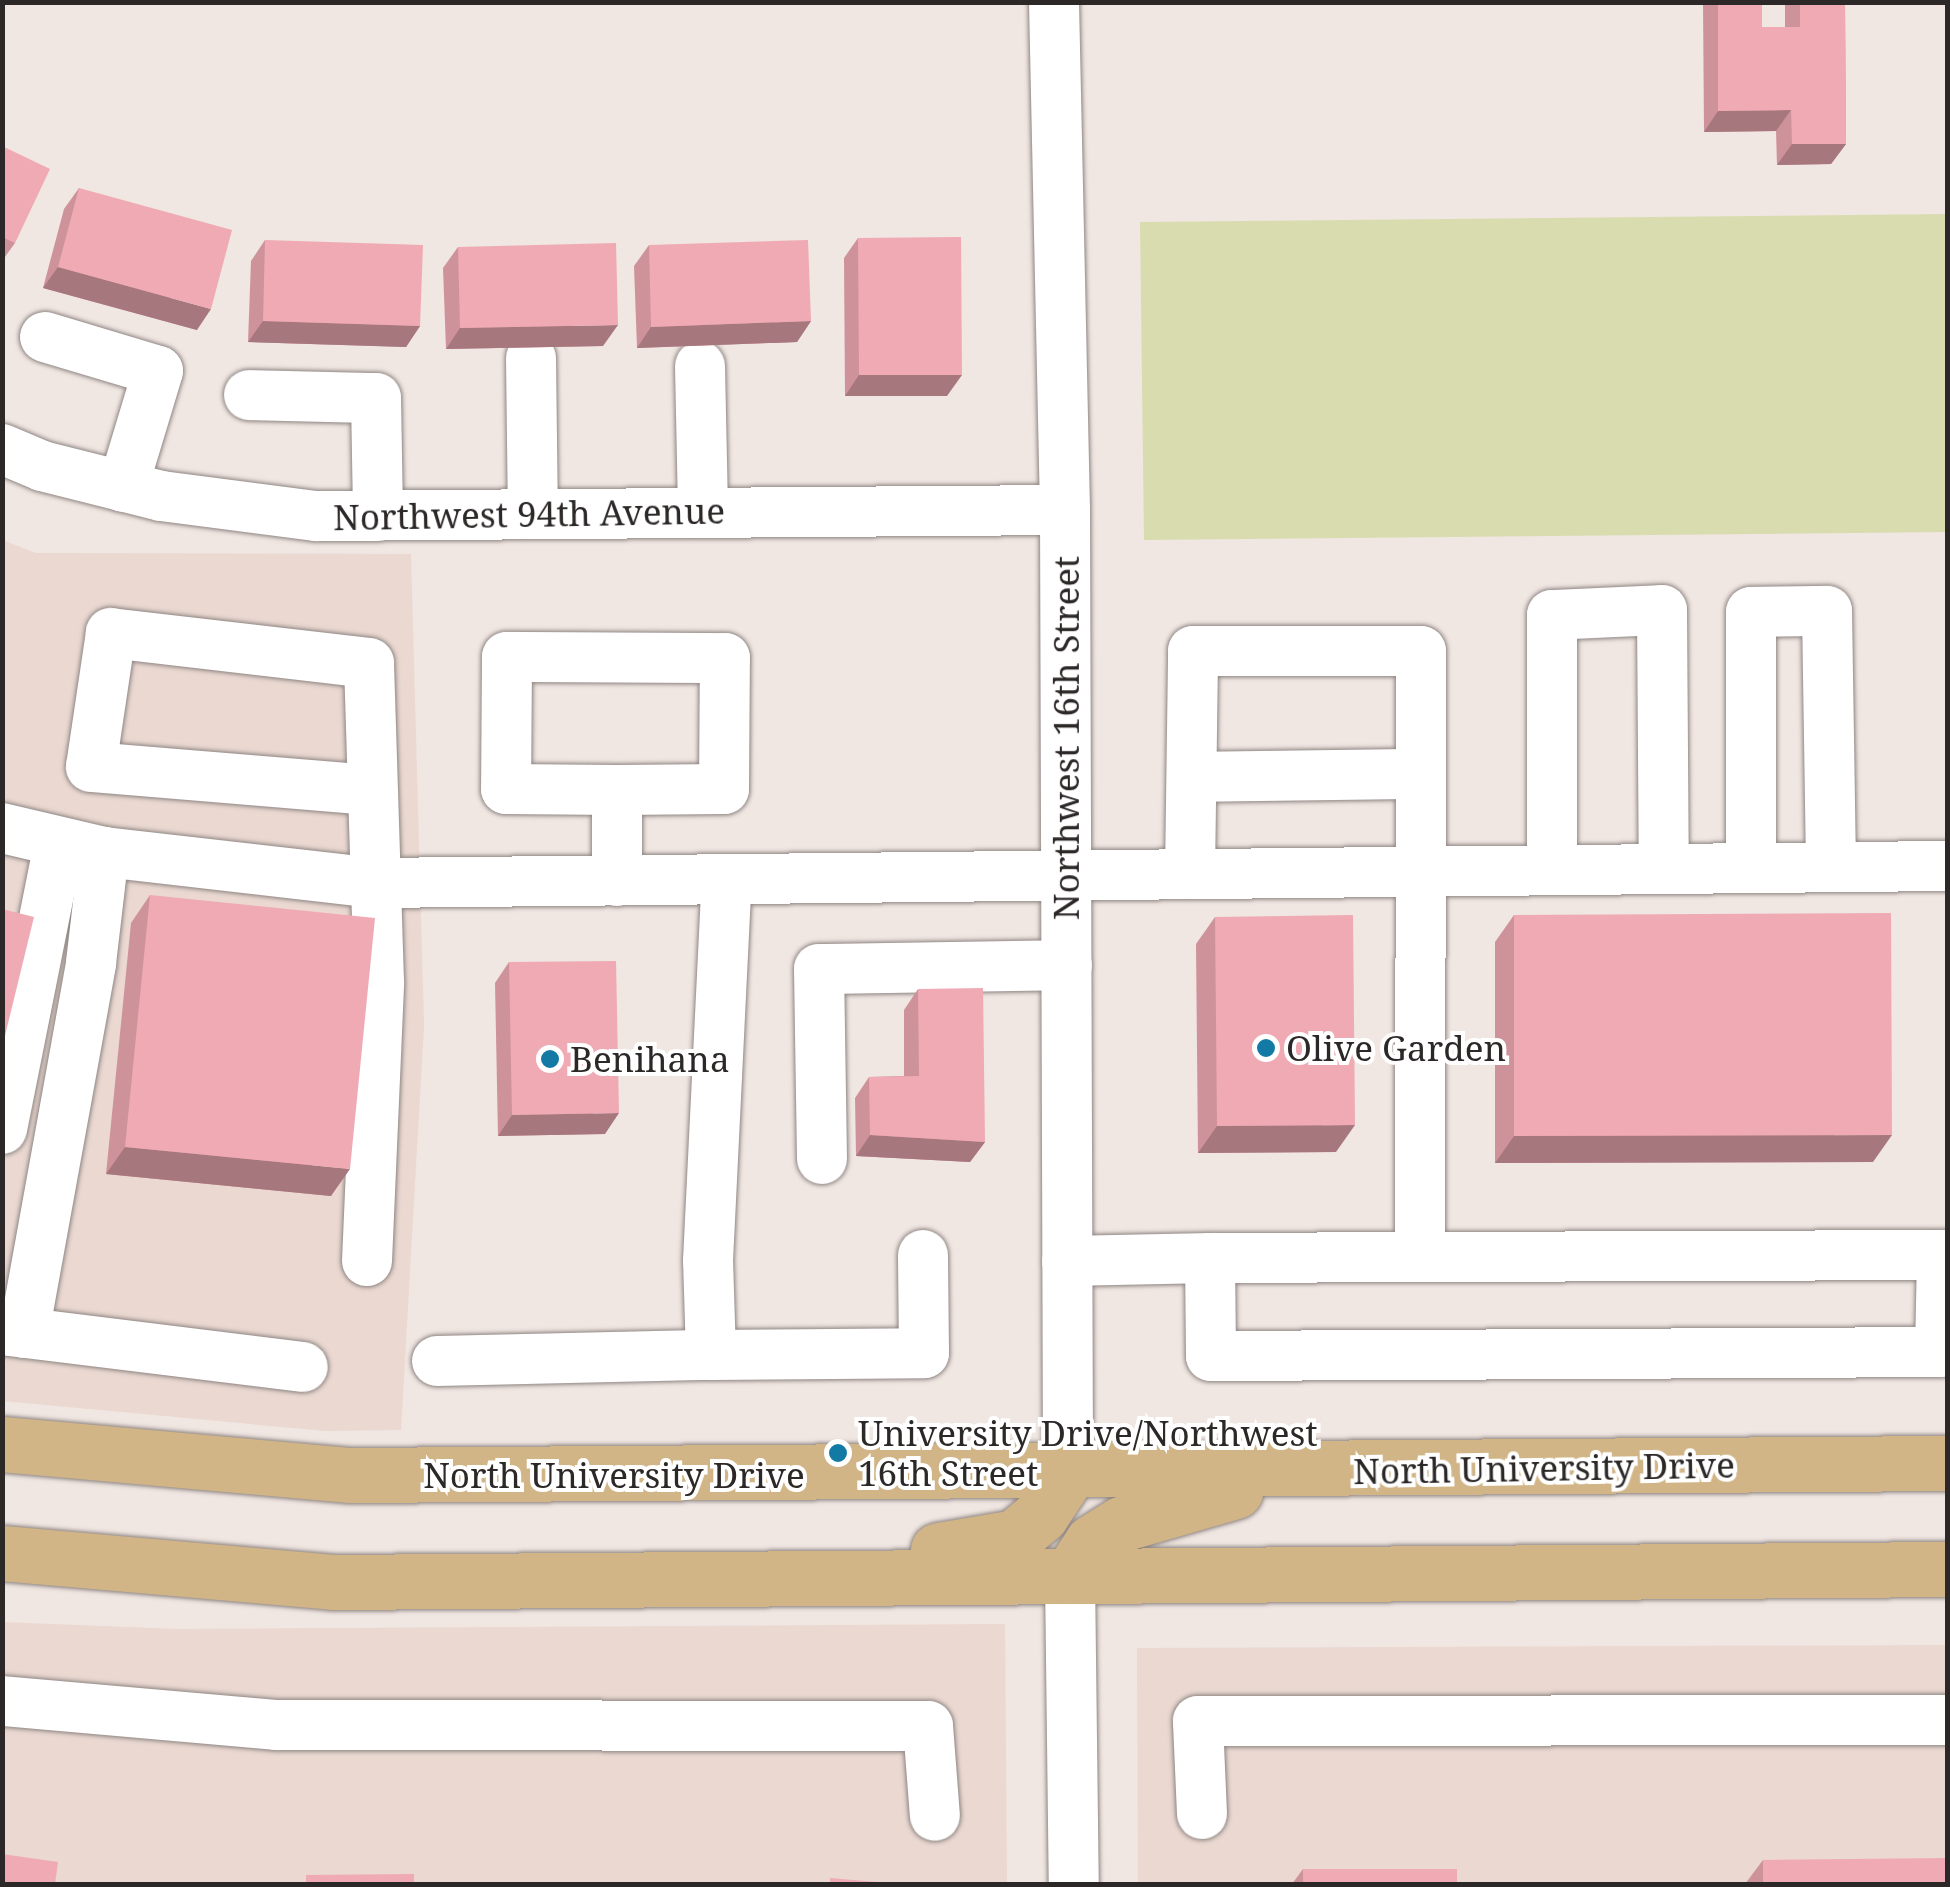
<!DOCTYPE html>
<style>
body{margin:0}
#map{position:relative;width:1950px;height:1887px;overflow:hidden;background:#f0e6e2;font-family:"Noto Serif",serif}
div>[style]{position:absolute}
.built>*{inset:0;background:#ead8d1}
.green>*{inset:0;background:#d8dcaf}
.roads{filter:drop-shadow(0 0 2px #8f8683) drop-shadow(0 0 2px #8f8683)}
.minor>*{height:50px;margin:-25px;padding:0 25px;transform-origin:25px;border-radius:25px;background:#fff}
.major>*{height:55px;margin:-27.5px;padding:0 27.5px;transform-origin:27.5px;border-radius:27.5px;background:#d1b587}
.wall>*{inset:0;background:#ce929b}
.shaded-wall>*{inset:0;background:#a7777e}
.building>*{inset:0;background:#efaab4}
.dots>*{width:28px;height:28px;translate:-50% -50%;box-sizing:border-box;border:5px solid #fff;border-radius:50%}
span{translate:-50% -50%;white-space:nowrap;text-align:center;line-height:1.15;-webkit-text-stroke:8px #fff;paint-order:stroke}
.street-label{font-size:35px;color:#2c2827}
.poi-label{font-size:35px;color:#2c2827}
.left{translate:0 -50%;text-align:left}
.frame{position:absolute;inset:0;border:5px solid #2c2827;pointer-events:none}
</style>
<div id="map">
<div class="built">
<i style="clip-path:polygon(2px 540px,36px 553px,411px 554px,424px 1026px,401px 1430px,325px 1431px,3px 1401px)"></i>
<i style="clip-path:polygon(3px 1622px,177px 1629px,1005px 1624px,1007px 1884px,3px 1884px)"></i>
<i style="clip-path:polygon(1947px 1645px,1947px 1884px,1138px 1884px,1137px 1648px)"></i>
</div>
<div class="green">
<i style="clip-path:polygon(1947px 214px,1947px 532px,1144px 540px,1140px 222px)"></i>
</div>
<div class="roads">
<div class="minor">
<i style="left:1054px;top:2px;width:508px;rotate:88.76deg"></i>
<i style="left:1065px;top:510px;width:964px;rotate:89.82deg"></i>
<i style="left:45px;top:337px;width:118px;rotate:16.7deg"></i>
<i style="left:158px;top:371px;width:121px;rotate:106.8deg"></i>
<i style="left:531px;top:358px;width:156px;rotate:89.3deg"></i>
<i style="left:700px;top:366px;width:147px;rotate:88.8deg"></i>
<i style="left:249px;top:395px;width:127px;rotate:1.4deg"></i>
<i style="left:376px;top:398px;width:118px;rotate:89deg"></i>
<i style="left:2px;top:449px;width:43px;rotate:23deg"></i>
<i style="left:42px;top:466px;width:123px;rotate:14.1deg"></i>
<i style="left:161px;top:496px;width:156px;rotate:7.4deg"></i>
<i style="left:316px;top:516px;width:749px;rotate:-0.46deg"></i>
<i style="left:1192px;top:777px;width:229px;rotate:-0.8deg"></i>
<i style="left:617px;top:790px;width:107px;rotate:-0.5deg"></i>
<i style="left:724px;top:789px;width:131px;rotate:-89.6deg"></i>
<i style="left:725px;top:658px;width:218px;rotate:-179.7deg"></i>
<i style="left:507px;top:657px;width:132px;rotate:90.4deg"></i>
<i style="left:506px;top:789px;width:111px;rotate:0.5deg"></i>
<i style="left:617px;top:790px;width:91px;rotate:90deg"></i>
<i style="left:2px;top:828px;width:105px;rotate:13.2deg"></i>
<i style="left:104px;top:852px;width:272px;rotate:6.5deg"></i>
<i style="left:374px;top:883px;width:1574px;rotate:-0.62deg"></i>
<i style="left:1751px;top:868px;width:256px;rotate:-90deg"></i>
<i style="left:1751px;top:612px;width:76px;rotate:-0.8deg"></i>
<i style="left:1827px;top:611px;width:256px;rotate:89.1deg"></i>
<i style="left:1552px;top:870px;width:255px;rotate:-90deg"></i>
<i style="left:1552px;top:615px;width:110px;rotate:-2.6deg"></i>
<i style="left:1662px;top:610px;width:259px;rotate:89.6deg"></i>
<i style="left:1190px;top:874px;width:223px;rotate:-89.2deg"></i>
<i style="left:1193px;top:651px;width:228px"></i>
<i style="left:1421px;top:651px;width:604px;rotate:90.09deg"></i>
<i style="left:2px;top:1129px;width:291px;rotate:-78.7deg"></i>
<i style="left:822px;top:1159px;width:190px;rotate:-90.9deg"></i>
<i style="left:819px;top:969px;width:248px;rotate:-0.9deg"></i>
<i style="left:367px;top:1261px;width:279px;rotate:-87.5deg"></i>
<i style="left:379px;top:982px;width:319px;rotate:-91.8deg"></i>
<i style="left:369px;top:663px;width:260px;rotate:-173.4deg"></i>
<i style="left:111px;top:633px;width:135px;rotate:98.5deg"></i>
<i style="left:91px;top:767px;width:280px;rotate:4.7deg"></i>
<i style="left:1067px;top:1261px;width:143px;rotate:-1.2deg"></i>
<i style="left:1210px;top:1258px;width:98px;rotate:89.4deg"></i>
<i style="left:1211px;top:1356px;width:729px;rotate:-0.31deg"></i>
<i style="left:1940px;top:1352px;width:97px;rotate:-88.8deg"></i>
<i style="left:1942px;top:1255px;width:732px;rotate:179.77deg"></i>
<i style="left:2px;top:1330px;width:303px;rotate:7deg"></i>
<i style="left:24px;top:1333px;width:376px;rotate:-79.7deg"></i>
<i style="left:91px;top:963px;width:112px;rotate:-83.3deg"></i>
<i style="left:711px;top:1355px;width:213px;rotate:-0.5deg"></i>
<i style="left:924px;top:1353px;width:98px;rotate:-90.6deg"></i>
<i style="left:437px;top:1361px;width:274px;rotate:-1.3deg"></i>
<i style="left:711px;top:1355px;width:94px;rotate:-91.8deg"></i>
<i style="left:708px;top:1261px;width:382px;rotate:-87.2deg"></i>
<i style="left:1070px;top:1576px;width:308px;rotate:89.3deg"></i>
<i style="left:2px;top:1701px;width:275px;rotate:5deg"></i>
<i style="left:276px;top:1725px;width:652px;rotate:0.09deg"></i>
<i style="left:928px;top:1726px;width:90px;rotate:85.6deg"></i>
<i style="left:1202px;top:1814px;width:93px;rotate:-92.5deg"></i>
<i style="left:1198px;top:1721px;width:750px;rotate:-0.08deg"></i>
</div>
<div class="major">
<i style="left:2px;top:1444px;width:350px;rotate:5.1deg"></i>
<i style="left:351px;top:1475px;width:1597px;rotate:-0.43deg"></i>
<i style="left:938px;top:1550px;width:78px;rotate:-9.6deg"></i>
<i style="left:1015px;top:1537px;width:34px;rotate:-40deg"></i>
<i style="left:1041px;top:1515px;width:49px;rotate:-56.6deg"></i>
<i style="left:2px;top:1553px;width:332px;rotate:5deg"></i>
<i style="left:333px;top:1582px;width:1615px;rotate:-0.46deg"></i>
<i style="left:1070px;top:1576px;width:40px;rotate:-57.1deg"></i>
<i style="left:1092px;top:1542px;width:34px;rotate:-32deg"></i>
<i style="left:1121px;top:1524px;width:119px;rotate:-16.1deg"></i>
</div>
</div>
<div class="wall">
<i style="clip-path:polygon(1703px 2px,1762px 2px,1762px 27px,1785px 27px,1785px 2px,1845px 2px,1846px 144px,1831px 164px,1777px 165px,1776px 131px,1704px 132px)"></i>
<i style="clip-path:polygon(2px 146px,15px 243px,2px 261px)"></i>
<i style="clip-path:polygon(79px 188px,197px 330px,43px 288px,64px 209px)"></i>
<i style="clip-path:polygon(858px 238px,947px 396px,845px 396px,844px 258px)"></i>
<i style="clip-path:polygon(265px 240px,420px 326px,406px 347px,248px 342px,251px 261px)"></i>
<i style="clip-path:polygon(649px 245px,811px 321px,797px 342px,637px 348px,634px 266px)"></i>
<i style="clip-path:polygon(458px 247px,603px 346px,446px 349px,443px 268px)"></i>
<i style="clip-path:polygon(150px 895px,331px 1196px,106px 1174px,131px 923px)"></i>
<i style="clip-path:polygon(1514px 915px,1873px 1162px,1495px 1163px,1495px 942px)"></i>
<i style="clip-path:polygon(1215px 917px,1336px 1152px,1198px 1153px,1196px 944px)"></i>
<i style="clip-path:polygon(509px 962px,605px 1134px,498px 1136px,495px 983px)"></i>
<i style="clip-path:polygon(918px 989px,985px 1142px,970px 1162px,856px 1156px,855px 1098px,869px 1077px,904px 1076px,904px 1010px)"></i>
<i style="clip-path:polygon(1763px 1860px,1948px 1884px,1745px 1884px)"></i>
<i style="clip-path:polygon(1303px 1869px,1457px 1884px,1292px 1884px)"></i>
</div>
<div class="shaded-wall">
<i style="clip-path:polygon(1791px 110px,1776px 131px,1704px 132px,1718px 111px)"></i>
<i style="clip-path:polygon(1792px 144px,1846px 144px,1831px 164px,1777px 165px)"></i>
<i style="clip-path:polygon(58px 267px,211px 309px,197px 330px,43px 288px)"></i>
<i style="clip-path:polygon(263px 321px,420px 326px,406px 347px,248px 342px)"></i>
<i style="clip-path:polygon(811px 321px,797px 342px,637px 348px,651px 327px)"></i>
<i style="clip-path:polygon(618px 325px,603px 346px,446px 349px,460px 328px)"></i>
<i style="clip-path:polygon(859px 375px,962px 375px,947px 396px,845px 396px)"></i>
<i style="clip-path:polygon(619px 1113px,605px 1134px,498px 1136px,512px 1115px)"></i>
<i style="clip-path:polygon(1355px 1125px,1336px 1152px,1198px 1153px,1217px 1126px)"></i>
<i style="clip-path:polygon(870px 1135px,985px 1142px,970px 1162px,856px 1156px)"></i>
<i style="clip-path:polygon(1892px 1135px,1873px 1162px,1495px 1163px,1514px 1136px)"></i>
<i style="clip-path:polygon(125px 1147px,350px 1169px,331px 1196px,106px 1174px)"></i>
</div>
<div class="building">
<i style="clip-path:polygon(1718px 2px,1762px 2px,1762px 27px,1800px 27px,1800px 2px,1845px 2px,1846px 144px,1792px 144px,1791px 110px,1718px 111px)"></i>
<i style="clip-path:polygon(2px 146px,50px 169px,15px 243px,2px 237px)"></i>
<i style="clip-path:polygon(79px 188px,232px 230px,211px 309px,58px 267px)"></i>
<i style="clip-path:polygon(961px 237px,962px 375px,859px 375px,858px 238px)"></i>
<i style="clip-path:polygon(265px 240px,423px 245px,420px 326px,263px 321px)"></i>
<i style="clip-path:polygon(808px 240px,811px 321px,651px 327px,649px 245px)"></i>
<i style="clip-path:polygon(616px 243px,618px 325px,460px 328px,458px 247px)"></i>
<i style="clip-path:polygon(150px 895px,375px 918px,350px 1169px,125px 1147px)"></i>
<i style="clip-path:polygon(2px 909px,34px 917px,2px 1048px)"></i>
<i style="clip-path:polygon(1891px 913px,1892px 1135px,1514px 1136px,1514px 915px)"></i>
<i style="clip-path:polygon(1353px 915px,1355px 1125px,1217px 1126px,1215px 917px)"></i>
<i style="clip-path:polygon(616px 961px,619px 1113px,512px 1115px,509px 962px)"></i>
<i style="clip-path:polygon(983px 988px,985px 1142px,870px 1135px,869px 1077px,919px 1076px,918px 989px)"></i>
<i style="clip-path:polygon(2px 1854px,58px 1862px,55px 1884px,2px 1884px)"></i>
<i style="clip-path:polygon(1948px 1858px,1948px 1884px,1763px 1884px,1763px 1860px)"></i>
<i style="clip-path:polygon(1303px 1869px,1457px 1869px,1457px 1884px,1303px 1884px)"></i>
<i style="clip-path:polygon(414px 1874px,414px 1884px,306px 1884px,306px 1875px)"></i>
<i style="clip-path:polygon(830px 1878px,900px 1884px,811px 1884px,830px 1884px)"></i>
</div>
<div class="dots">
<i style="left:1266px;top:1048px;background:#137aa5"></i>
<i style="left:550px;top:1059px;background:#137aa5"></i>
<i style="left:838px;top:1453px;background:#137aa5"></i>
</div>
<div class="street-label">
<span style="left:529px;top:514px;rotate:-1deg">Northwest 94th Avenue</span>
<span style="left:1066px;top:738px;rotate:-90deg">Northwest 16th Street</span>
<span style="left:1544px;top:1468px;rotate:-1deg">North University Drive</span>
<span style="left:614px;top:1475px">North University Drive</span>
</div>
<div class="poi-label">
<span class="left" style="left:1286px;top:1048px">Olive Garden</span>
<span class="left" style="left:570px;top:1059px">Benihana</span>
<span class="left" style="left:858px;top:1453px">University Drive/Northwest<br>16th Street</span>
</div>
<div class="frame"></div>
</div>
